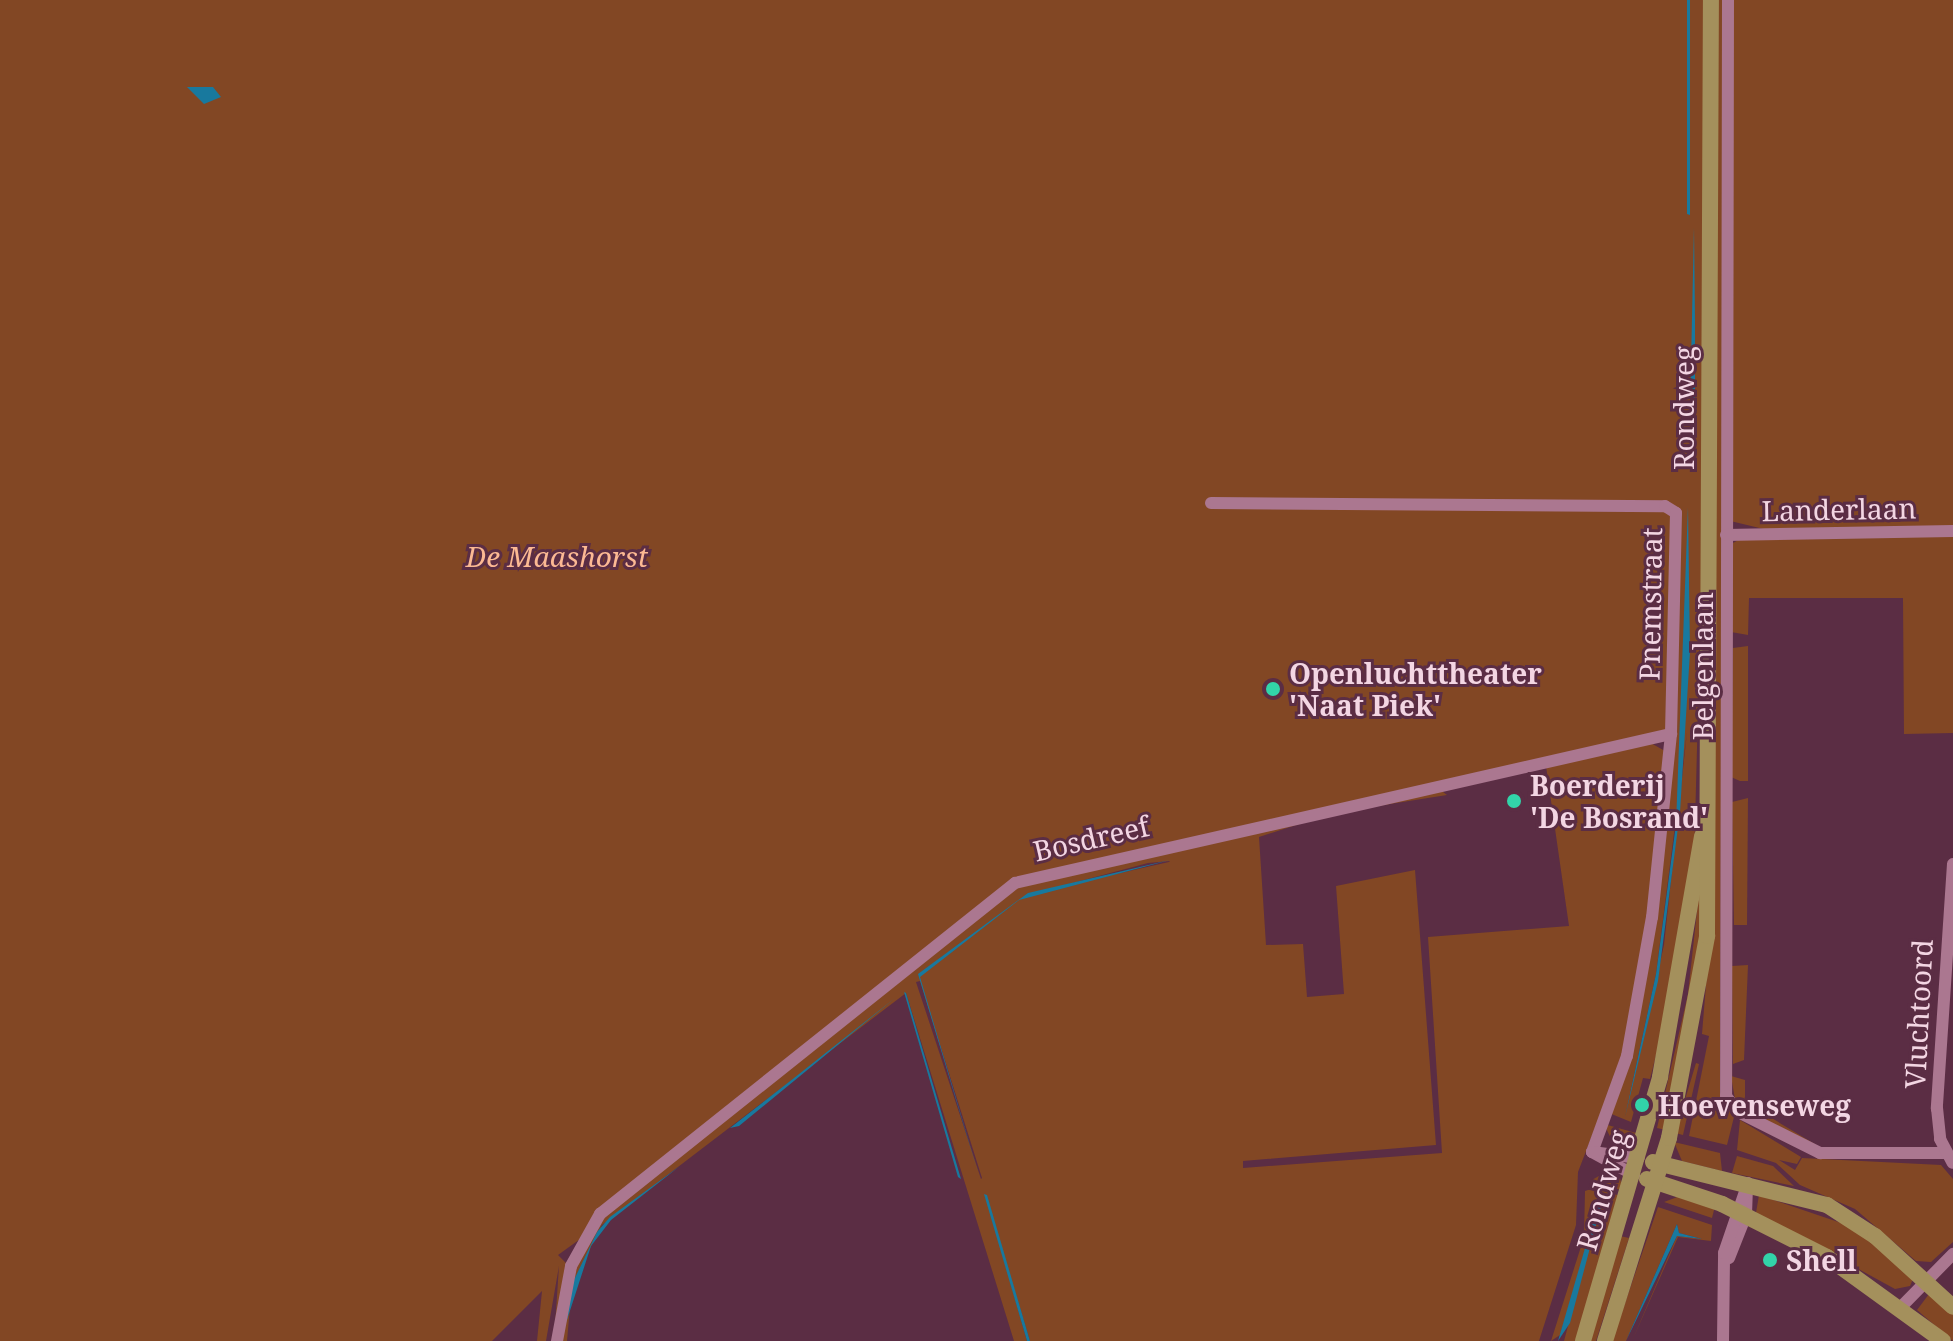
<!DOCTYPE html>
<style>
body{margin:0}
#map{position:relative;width:1953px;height:1341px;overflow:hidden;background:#5b2d44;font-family:"Noto Serif",serif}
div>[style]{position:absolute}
.green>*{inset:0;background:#824724}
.water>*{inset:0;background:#18799e}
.minor>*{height:12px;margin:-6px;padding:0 6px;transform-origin:6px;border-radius:6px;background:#ab7790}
.major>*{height:16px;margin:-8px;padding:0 8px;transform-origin:8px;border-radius:8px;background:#a4905c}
.dots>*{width:22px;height:22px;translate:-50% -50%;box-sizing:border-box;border:4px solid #5b2d44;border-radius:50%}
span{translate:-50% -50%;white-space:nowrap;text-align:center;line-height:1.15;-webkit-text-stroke:6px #5b2d44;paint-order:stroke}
.street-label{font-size:28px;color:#f3d6e3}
.park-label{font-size:28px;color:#fcb993;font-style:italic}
.poi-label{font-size:28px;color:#f3d6e3;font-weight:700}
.left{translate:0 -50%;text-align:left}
</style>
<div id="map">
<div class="green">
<i style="clip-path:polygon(evenodd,0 0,1953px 0,1953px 528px,1772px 531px,1722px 519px,1720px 1093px,1734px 1117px,1727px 1145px,1689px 1136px,1709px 1036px,1702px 1034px,1713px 899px,1715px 518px,1703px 518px,1694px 863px,1682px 951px,1650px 1079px,1643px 1078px,1631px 1122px,1609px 1113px,1629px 1060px,1649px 954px,1674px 735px,1439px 785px,1380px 801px,1439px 789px,1447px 795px,1333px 813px,1259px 837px,1266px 945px,1303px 944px,1307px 997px,1344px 994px,1336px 886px,1415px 870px,1436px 1145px,1243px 1161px,1243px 1168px,1442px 1153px,1428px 937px,1569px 926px,1546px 766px,1649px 742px,1665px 751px,1656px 864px,1623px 1055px,1578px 1172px,1576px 1225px,1539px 1341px,1030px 1341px,985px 1193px,1027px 1341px,1014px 1341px,906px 993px,602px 1225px,572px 1284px,567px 1341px,560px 1341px,569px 1283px,594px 1229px,558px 1255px,568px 1265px,554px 1341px,559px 1266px,546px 1341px,537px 1341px,542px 1291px,492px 1341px,0 1341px,0 0,1687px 732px,1664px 945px,1625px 1117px,1656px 974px,1687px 732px,0 0,1170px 861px,1169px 862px,1054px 888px,1148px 863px,1170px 861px,0 0,920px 981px,982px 1178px,981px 1179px,916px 982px,920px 981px)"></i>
<i style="clip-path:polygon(1953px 536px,1953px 733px,1904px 734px,1903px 598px,1749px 598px,1748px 635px,1731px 632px,1733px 543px,1740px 539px)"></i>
<i style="clip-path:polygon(1748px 646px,1748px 781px,1740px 781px,1731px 777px,1733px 648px)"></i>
<i style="clip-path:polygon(1748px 798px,1747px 925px,1734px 925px,1732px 802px)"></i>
<i style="clip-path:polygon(1701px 874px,1704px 932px,1666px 1130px,1657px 1128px,1688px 994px)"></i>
<i style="clip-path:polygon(1748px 965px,1744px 1060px,1733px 1064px,1732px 966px)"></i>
<i style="clip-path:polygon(1696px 1063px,1699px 1064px,1683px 1135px,1675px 1133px)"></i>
<i style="clip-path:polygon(1731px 1076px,1745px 1080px,1745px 1102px,1818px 1146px,1736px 1105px)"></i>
<i style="clip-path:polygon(1740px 1120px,1801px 1157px,1797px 1164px,1779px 1160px,1795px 1170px,1802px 1158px,1941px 1165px,1953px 1179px,1953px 1242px,1931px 1262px,1916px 1261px,1855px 1209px,1800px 1185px,1776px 1163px,1737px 1150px)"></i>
<i style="clip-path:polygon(1604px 1124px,1636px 1133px,1634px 1138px,1615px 1147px)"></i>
<i style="clip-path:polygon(1674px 1142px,1720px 1153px,1722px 1171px,1682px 1161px)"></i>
<i style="clip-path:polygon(1737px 1156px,1773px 1166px,1794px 1186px,1732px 1173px)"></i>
<i style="clip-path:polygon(1609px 1170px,1620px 1178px,1623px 1191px,1592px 1180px)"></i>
<i style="clip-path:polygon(1594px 1188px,1624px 1197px,1578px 1341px,1564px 1341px,1603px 1195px,1560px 1335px,1551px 1341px,1584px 1237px,1585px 1191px)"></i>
<i style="clip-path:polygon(1759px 1195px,1853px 1227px,1913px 1279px,1910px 1286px,1895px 1289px,1756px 1213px)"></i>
<i style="clip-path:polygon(1680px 1196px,1715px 1206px,1712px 1218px,1664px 1202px)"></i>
<i style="clip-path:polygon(1658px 1207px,1712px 1225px,1711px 1241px,1678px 1237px,1632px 1341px,1677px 1236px,1702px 1239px,1679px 1233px,1677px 1224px,1626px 1341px,1612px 1341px)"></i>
<i style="clip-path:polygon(1620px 1236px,1629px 1238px,1596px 1341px,1586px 1341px)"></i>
<i style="clip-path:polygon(1929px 1294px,1953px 1313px,1953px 1341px,1917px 1310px)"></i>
</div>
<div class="water">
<i style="clip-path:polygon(1687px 0,1690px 0,1690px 215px,1687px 214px)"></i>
<i style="clip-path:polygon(187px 87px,213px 87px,221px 97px,204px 104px)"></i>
<i style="clip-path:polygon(1694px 227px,1695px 322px,1695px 411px,1690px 408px)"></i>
<i style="clip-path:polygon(1688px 507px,1690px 652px,1680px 812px,1658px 981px,1625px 1117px,1656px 974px,1676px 824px)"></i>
<i style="clip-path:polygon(1170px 860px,1019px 900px,920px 977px,980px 1179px,918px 974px,1028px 893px)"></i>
<i style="clip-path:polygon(904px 992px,906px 993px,961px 1179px,958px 1177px)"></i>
<i style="clip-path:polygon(895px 998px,739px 1126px,730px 1128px,794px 1078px)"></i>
<i style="clip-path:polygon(680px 1166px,611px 1220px,591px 1246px,566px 1323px,572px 1284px,597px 1232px,610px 1217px)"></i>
<i style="clip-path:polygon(984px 1194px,987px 1195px,1030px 1341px,1027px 1341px)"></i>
<i style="clip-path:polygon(1604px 1195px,1570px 1323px,1558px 1341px,1599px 1200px)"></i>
<i style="clip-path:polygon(1677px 1224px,1679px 1233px,1702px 1239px,1677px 1236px,1626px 1341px)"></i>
</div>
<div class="minor">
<i style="left:1728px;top:0;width:1096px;rotate:90.1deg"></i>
<i style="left:1726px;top:1096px;width:20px;rotate:53deg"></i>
<i style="left:1738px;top:1112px;width:92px;rotate:26.6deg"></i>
<i style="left:1820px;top:1153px;width:124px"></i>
<i style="left:1211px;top:503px;width:454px;rotate:0.4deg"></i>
<i style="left:1665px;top:506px;width:13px;rotate:32deg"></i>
<i style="left:1676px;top:513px;width:221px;rotate:91.3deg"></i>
<i style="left:1671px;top:734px;width:184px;rotate:95.9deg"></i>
<i style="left:1652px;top:917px;width:141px;rotate:100.2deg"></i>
<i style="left:1627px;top:1056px;width:102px;rotate:110deg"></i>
<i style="left:1726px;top:535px;width:227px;rotate:-1deg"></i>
<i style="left:1953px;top:864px;width:245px;rotate:93.8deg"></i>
<i style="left:1937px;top:1108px;width:31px;rotate:84deg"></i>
<i style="left:1940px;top:1139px;width:27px;rotate:62deg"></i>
<i style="left:1592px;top:1152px;width:48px;rotate:28.7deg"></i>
<i style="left:1592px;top:1152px;width:47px;rotate:7.3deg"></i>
<i style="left:1729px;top:1258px;width:46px;rotate:-68.4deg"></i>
<i style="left:1746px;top:1215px;width:27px;rotate:-88deg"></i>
<i style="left:1902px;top:1306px;width:73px;rotate:-45.6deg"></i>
<i style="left:557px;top:1341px;width:76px;rotate:-79.4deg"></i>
<i style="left:571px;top:1266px;width:60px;rotate:-60.9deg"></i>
<i style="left:600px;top:1214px;width:531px;rotate:-38.58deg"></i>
<i style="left:1015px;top:883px;width:673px;rotate:-12.8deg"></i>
<i style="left:1723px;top:1341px;width:88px;rotate:-89.3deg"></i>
<i style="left:1724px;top:1253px;width:74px;rotate:-71.1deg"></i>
</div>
<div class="major">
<i style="left:1653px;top:1162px;width:179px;rotate:13.9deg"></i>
<i style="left:1827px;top:1205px;width:57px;rotate:32.9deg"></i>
<i style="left:1875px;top:1236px;width:105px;rotate:42.3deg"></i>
<i style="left:1647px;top:1179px;width:79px;rotate:18.4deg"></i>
<i style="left:1722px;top:1204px;width:118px;rotate:26.8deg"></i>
<i style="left:1827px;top:1257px;width:143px;rotate:35.9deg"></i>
<i style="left:1583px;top:1341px;width:275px;rotate:-73.7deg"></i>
<i style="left:1660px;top:1077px;width:245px;rotate:-80.1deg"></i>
<i style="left:1605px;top:1341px;width:213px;rotate:-72.5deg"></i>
<i style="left:1669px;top:1138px;width:206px;rotate:-79.3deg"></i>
<i style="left:1707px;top:936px;width:936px;rotate:-89.76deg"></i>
</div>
<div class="dots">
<i style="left:1273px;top:689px;background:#32d4a9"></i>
<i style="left:1514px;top:801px;background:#32d4a9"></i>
<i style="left:1642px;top:1105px;background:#32d4a9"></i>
<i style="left:1770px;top:1260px;background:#32d4a9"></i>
</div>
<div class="street-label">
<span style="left:1683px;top:408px;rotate:-90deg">Rondweg</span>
<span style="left:1839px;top:509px;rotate:-1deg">Landerlaan</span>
<span style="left:1650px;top:604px;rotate:-89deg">Pnemstraat</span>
<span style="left:1702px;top:666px;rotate:-90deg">Belgenlaan</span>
<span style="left:1091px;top:838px;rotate:-13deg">Bosdreef</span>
<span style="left:1918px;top:1014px;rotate:-87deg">Vluchtoord</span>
<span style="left:1602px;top:1190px;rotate:-74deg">Rondweg</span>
</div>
<div class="park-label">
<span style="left:557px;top:556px">De Maashorst</span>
</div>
<div class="poi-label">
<span class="left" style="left:1289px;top:689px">Openluchttheater<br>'Naat Piek'</span>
<span class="left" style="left:1530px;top:801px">Boerderij<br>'De Bosrand'</span>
<span class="left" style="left:1658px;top:1105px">Hoevenseweg</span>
<span class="left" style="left:1786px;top:1260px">Shell</span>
</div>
</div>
